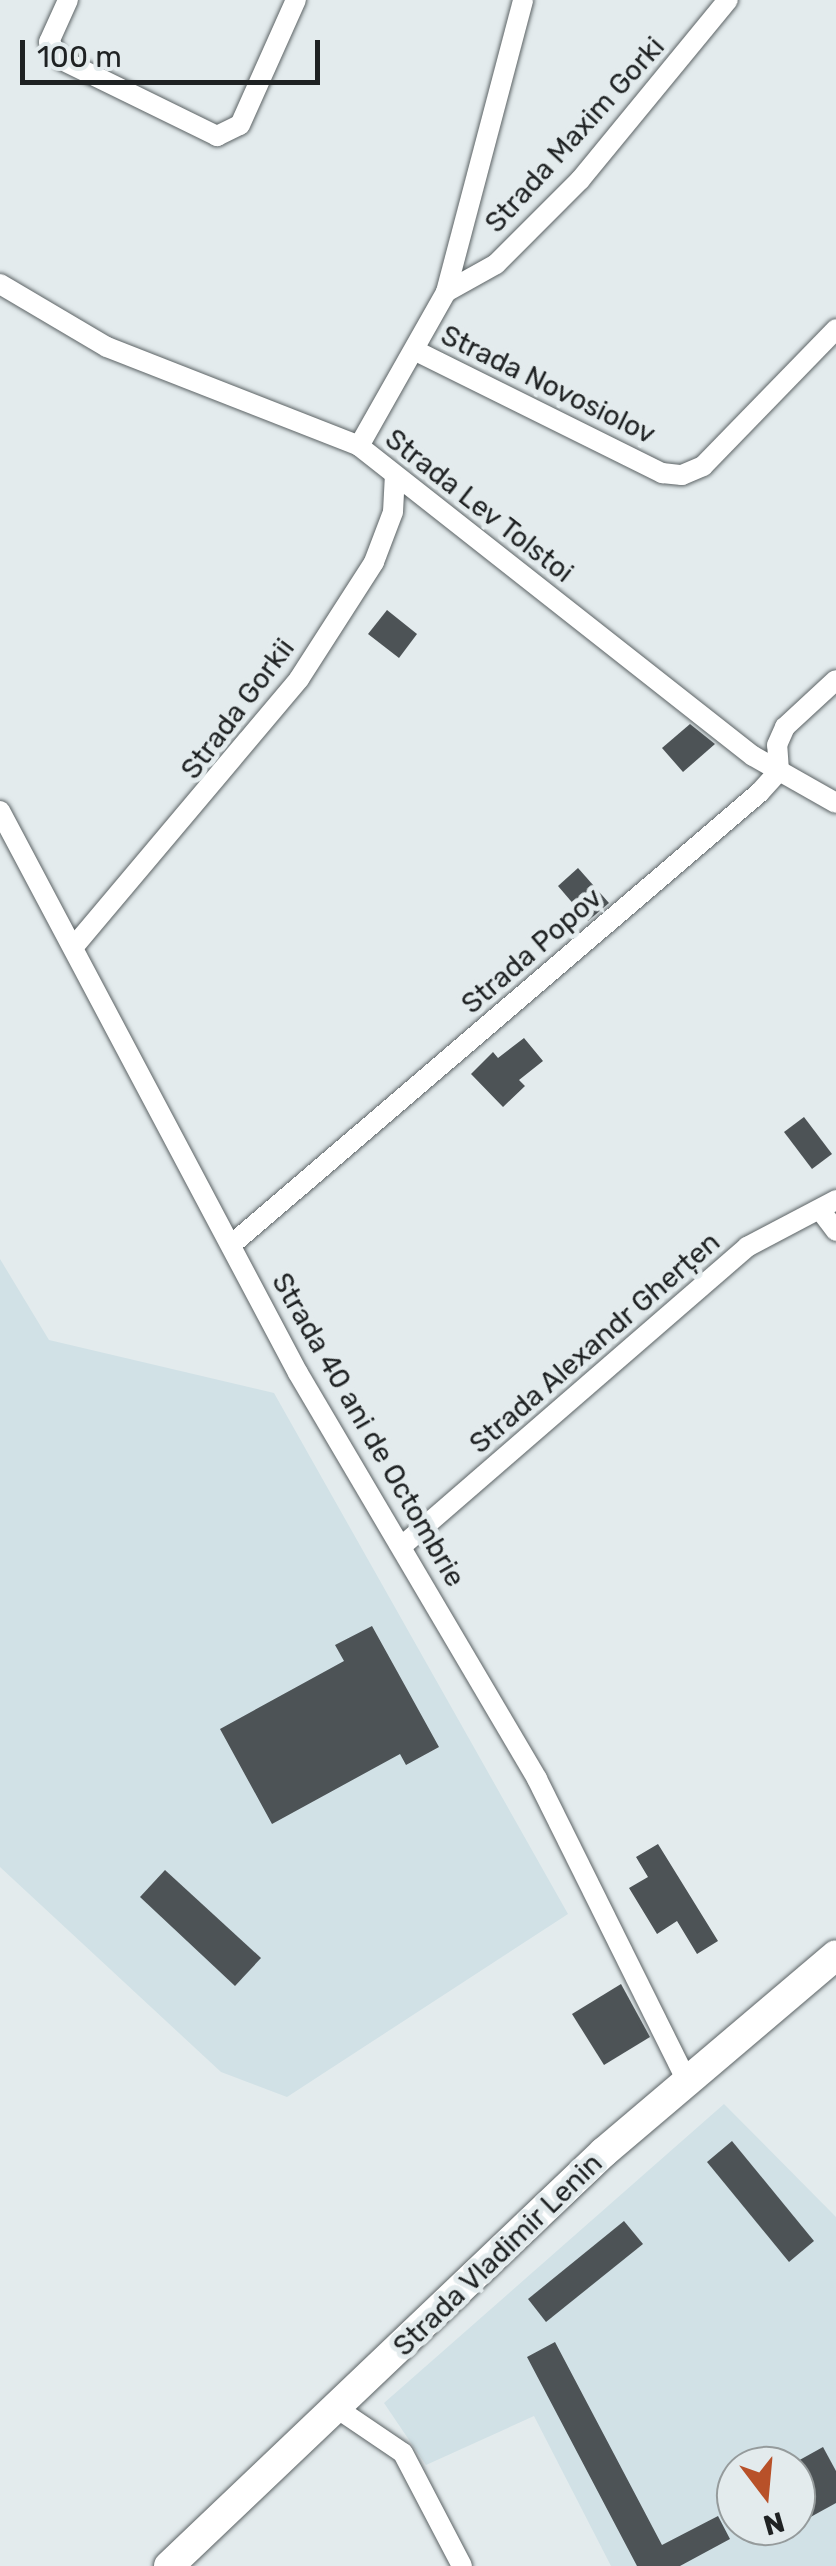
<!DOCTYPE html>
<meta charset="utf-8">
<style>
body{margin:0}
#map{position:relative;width:836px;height:2566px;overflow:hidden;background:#e3ebed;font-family:Rubik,sans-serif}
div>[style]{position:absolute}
.built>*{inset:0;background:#d1e1e6}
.building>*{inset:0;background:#4d5356}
.roads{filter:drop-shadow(0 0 2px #5c6365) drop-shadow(0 0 2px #5c6365)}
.minor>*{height:20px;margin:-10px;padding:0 10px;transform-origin:10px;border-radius:10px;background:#fff}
.primary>*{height:30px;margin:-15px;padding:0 15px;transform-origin:15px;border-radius:15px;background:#fff}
span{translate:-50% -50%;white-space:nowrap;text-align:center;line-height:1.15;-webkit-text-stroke:10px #e3ebed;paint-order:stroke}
.street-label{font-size:28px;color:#1f2223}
.north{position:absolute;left:716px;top:2446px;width:100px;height:100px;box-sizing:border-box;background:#e3ebed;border:2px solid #959b9c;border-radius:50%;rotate:164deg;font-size:28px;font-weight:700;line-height:40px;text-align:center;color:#1f2223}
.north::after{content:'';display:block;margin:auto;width:35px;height:45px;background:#b85129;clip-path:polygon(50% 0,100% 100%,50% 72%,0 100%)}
.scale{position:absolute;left:20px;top:40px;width:300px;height:45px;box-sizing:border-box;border:5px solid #1f2223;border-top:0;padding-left:12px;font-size:30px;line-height:35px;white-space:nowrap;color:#1f2223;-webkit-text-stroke:8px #e3ebed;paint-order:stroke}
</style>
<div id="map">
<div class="built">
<i style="clip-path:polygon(0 1259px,49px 1340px,274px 1393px,568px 1914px,287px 2097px,221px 2072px,0 1867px)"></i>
<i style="clip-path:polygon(evenodd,724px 2104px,836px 2217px,836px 2566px,611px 2566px,534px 2416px,426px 2465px,384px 2403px,724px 2104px,736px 2466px,796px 2466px,796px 2526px,736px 2526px,736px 2466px)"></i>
</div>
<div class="building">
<i style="clip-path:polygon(387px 610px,417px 634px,399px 658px,368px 634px)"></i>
<i style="clip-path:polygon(690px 724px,715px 744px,683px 772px,662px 748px)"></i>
<i style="clip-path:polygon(578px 868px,609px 903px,588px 921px,558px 886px)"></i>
<i style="clip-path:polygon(524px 1038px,543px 1061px,519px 1080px,525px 1086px,503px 1107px,471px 1074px,493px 1052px,498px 1058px)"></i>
<i style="clip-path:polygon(804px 1117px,832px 1154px,812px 1169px,784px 1132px)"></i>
<i style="clip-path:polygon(372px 1626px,439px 1747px,406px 1765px,400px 1754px,272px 1824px,220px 1729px,344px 1661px,335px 1645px)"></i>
<i style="clip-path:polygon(658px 1844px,718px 1941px,697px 1954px,677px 1921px,657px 1934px,629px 1888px,648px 1877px,636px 1857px)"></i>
<i style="clip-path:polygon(165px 1870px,261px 1958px,235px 1986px,140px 1897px)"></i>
<i style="clip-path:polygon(621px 1984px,650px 2037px,604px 2065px,572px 2014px)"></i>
<i style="clip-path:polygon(732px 2141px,814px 2241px,789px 2262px,707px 2162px)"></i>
<i style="clip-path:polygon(624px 2221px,643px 2244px,546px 2322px,528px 2299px)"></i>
<i style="clip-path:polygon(555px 2342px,662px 2545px,718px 2516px,730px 2539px,680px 2566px,637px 2566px,527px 2357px)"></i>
<i style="clip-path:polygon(823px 2447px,836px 2471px,836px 2503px,796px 2525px,796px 2462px)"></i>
</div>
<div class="roads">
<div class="minor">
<i style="left:68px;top:0;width:46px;rotate:114.3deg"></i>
<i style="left:49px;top:42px;width:22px;rotate:54deg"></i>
<i style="left:62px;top:60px;width:173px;rotate:26.1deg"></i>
<i style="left:217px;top:136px;width:25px;rotate:-26deg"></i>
<i style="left:240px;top:125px;width:137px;rotate:-65.9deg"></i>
<i style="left:0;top:284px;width:124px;rotate:30.5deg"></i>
<i style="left:107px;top:347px;width:271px;rotate:21.4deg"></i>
<i style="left:359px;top:446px;width:501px;rotate:38.2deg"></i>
<i style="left:753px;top:756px;width:95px;rotate:29.5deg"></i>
<i style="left:446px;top:292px;width:302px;rotate:-75.2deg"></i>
<i style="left:414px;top:350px;width:277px;rotate:26.4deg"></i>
<i style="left:662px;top:473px;width:20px;rotate:6deg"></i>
<i style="left:682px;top:475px;width:23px;rotate:-23deg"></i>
<i style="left:703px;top:466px;width:191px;rotate:-45.8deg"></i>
<i style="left:359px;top:446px;width:177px;rotate:-60.5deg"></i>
<i style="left:446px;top:292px;width:57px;rotate:-29.2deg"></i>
<i style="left:496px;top:264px;width:119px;rotate:-45deg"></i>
<i style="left:580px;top:180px;width:233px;rotate:-50.6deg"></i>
<i style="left:0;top:811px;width:636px;rotate:62.07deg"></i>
<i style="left:298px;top:1373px;width:471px;rotate:59.5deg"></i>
<i style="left:537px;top:1779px;width:335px;rotate:63.6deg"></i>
<i style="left:76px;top:944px;width:346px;rotate:-49.9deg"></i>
<i style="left:299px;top:679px;width:139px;rotate:-57.3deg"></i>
<i style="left:374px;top:562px;width:53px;rotate:-69.2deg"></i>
<i style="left:393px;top:512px;width:33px;rotate:-87deg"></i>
<i style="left:821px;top:1211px;width:25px;rotate:53deg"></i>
<i style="left:231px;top:1245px;width:696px;rotate:-40.57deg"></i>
<i style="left:760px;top:792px;width:28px;rotate:-48deg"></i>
<i style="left:779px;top:771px;width:26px;rotate:-94deg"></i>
<i style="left:777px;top:745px;width:20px;rotate:-66deg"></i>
<i style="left:785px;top:727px;width:69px;rotate:-42.7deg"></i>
<i style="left:402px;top:1546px;width:457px;rotate:-40.9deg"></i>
<i style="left:747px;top:1247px;width:101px;rotate:-27.8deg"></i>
<i style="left:338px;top:2409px;width:78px;rotate:34.1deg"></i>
<i style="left:403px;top:2453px;width:127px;rotate:62.4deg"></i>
</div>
<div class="primary">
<i style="left:169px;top:2566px;width:601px;rotate:-43.58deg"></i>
<i style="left:604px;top:2152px;width:304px;rotate:-40.3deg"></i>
</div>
</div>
<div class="street-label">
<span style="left:575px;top:135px;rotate:-48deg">Strada Maxim Gorki</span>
<span style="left:548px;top:385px;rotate:26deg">Strada Novosiolov</span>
<span style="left:479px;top:506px;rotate:38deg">Strada Lev Tolstoi</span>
<span style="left:238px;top:709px;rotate:-53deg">Strada Gorkii</span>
<span style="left:532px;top:951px;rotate:-41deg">Strada Popov</span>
<span style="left:595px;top:1343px;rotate:-41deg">Strada Alexandr Gherțen</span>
<span style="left:368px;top:1430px;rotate:60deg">Strada 40 ani de Octombrie</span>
<span style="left:498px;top:2255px;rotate:-44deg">Strada Vladimir Lenin</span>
</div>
<div class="north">N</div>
<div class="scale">100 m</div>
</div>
